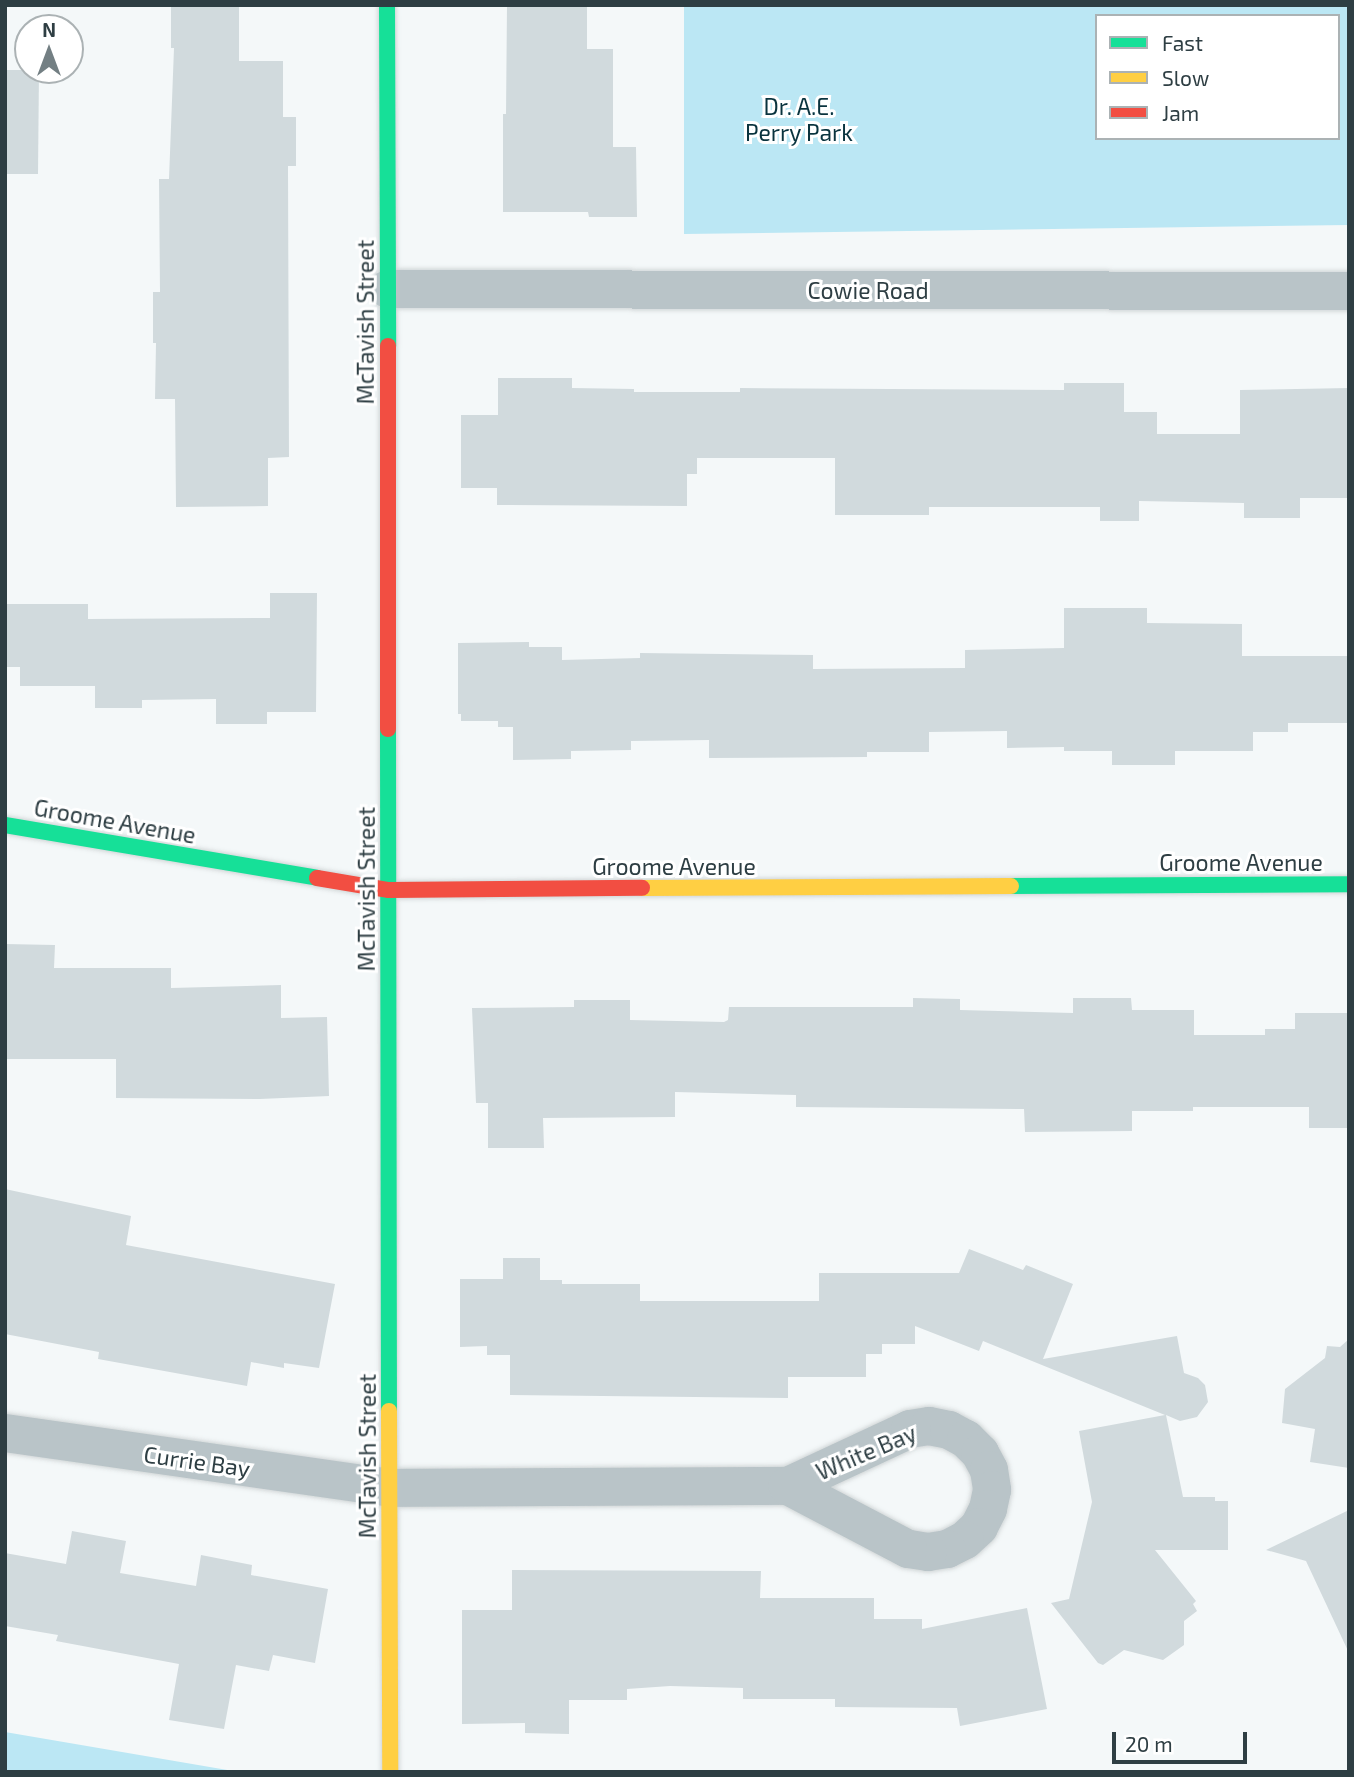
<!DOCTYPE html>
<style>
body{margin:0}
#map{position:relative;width:1354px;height:1777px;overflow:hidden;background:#f4f8f9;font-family:"Exo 2",sans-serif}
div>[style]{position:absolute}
.green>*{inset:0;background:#bbe7f4}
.building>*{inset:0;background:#d1dadd}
.roads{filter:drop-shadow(0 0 2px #d1d6d7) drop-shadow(0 0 2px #d1d6d7)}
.street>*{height:38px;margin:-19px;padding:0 19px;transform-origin:19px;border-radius:19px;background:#b9c4c8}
.fast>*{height:16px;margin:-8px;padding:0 8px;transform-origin:8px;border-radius:8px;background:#16e098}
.slow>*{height:16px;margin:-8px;padding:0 8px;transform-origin:8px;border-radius:8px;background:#ffcf43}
.jam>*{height:16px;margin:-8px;padding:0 8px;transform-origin:8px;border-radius:8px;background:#f24e42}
span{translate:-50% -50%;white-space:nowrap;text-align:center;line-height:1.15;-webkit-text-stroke:6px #fff;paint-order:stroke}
.park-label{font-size:23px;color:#09333e}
.street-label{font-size:23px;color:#2e3e43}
.frame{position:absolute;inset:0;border:7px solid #2e3e43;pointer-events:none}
.legend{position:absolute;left:1095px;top:14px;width:245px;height:126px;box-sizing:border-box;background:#fff;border:2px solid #abb2b4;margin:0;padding:9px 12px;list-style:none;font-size:21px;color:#2e3e43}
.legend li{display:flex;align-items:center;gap:14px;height:35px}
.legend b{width:35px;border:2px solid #abb2b4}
.north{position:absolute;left:14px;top:14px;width:70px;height:70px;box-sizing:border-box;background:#fff;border:2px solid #abb2b4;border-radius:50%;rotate:0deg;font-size:19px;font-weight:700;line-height:28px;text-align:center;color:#2e3e43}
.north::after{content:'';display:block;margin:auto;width:24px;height:32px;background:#737f83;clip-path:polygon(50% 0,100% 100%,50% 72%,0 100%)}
.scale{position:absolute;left:1112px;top:1732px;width:135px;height:32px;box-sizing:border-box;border:4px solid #2e3e43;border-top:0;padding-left:9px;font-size:21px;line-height:24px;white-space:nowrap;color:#2e3e43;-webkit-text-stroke:5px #fff;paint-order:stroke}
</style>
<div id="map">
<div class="green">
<i style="clip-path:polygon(evenodd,684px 5px,1349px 5px,1349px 225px,684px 234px,684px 5px,1097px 16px,1338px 16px,1338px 138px,1097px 138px,1097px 16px)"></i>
<i style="clip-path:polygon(5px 1732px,239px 1772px,5px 1772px)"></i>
</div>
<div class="building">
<i style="clip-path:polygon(171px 5px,239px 5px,239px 61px,283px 61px,283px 117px,296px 117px,296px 166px,288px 166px,289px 457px,268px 458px,268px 506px,176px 507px,175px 399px,155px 399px,156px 343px,153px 343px,153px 292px,160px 292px,159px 179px,169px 179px,174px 48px,171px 48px)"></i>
<i style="clip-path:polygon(507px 5px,587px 5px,587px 49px,613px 49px,613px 147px,636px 147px,637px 217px,589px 217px,588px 212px,503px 212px,503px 114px,506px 114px)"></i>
<i style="clip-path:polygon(5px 70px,39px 70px,38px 174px,5px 174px)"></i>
<i style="clip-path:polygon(498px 378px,572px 378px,572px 388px,634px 389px,634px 392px,740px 392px,740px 388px,1064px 390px,1064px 383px,1124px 383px,1124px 412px,1157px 412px,1157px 434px,1240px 434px,1240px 390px,1349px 388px,1349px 498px,1300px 498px,1300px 518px,1244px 518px,1244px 503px,1139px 501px,1139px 521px,1100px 521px,1100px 507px,929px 507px,929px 515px,835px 515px,835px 458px,697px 458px,697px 474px,687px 474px,687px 506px,497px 505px,497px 488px,461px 488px,461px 415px,498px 415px)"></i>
<i style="clip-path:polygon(270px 593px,317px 593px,316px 712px,267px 712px,267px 724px,216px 724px,216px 699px,142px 700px,142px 708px,95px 708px,95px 686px,20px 686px,20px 667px,5px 667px,5px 604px,88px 604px,88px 619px,270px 618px)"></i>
<i style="clip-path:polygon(1064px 608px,1147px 608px,1147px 623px,1242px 624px,1242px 656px,1349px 656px,1349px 723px,1288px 723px,1288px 732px,1253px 732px,1253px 751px,1175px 751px,1175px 765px,1112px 765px,1112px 751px,1064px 751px,1064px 747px,1007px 748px,1007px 731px,929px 732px,929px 752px,867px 752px,867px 757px,709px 758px,709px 740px,631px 741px,631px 750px,571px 751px,571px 759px,513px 760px,513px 727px,498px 727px,498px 721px,461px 721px,461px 714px,458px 714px,458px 643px,529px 642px,529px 647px,562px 647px,562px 660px,640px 658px,640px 653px,813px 655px,813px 669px,965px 668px,965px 650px,1064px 648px)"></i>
<i style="clip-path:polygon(5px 944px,55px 945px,54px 968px,171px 968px,171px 988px,281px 985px,281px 1018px,327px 1017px,329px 1096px,260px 1099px,116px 1098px,116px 1059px,5px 1059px)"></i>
<i style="clip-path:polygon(913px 998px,960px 999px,960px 1010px,1073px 1013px,1073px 998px,1131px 998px,1132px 1010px,1194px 1010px,1194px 1035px,1265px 1035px,1265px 1029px,1295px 1029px,1295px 1013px,1349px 1013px,1349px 1128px,1309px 1128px,1309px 1107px,1193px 1107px,1193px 1111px,1132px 1111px,1132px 1131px,1025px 1132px,1024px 1109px,796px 1107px,796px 1095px,675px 1092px,675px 1117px,543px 1118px,544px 1148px,488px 1148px,488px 1103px,476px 1103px,472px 1008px,574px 1007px,574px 1000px,630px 1000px,630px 1020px,724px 1022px,728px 1020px,729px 1007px,913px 1007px)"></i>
<i style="clip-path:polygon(5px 1189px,131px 1216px,126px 1245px,335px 1284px,319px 1368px,284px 1363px,284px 1368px,251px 1362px,247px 1386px,98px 1359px,99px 1352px,5px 1334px)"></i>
<i style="clip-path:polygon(969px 1249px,1023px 1270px,1026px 1265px,1073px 1284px,1043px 1359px,1177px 1336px,1184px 1373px,1198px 1378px,1205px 1385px,1208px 1402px,1197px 1417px,1180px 1421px,1166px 1415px,1183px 1497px,1215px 1497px,1215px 1501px,1228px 1501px,1228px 1550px,1155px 1550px,1196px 1601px,1193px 1604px,1197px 1611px,1184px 1621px,1184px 1645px,1163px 1660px,1124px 1650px,1103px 1665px,1098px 1663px,1051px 1603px,1069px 1599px,1092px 1502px,1079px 1431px,1165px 1415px,983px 1341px,979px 1351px,915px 1326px,915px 1344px,882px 1344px,882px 1354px,866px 1354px,866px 1377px,788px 1377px,788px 1398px,510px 1395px,510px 1355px,487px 1355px,487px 1346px,460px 1347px,460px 1279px,503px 1279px,503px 1258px,540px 1258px,540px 1280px,562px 1280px,562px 1284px,640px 1284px,640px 1301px,819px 1301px,819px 1273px,959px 1273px)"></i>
<i style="clip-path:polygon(1349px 1339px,1349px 1468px,1310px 1462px,1315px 1429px,1282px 1423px,1285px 1389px,1325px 1358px,1327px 1346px,1340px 1347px)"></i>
<i style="clip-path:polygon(1349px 1510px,1349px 1653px,1306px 1561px,1266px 1550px)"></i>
<i style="clip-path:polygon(72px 1531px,126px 1541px,120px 1573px,196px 1586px,201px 1555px,252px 1565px,251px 1575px,328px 1589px,315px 1663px,273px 1655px,269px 1671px,236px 1665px,224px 1729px,169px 1720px,179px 1664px,56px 1641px,58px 1635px,5px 1626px,5px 1553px,66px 1564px)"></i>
<i style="clip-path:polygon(512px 1570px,761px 1571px,760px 1598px,874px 1598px,874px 1619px,922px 1619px,922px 1629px,1027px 1608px,1047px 1709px,960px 1726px,957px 1708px,835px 1707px,835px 1699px,743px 1699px,743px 1688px,670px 1686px,627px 1689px,627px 1700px,569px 1700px,569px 1734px,525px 1733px,525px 1723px,462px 1724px,462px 1610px,512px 1610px)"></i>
</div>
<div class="roads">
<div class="street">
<i style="left:388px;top:289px;width:961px;rotate:0.12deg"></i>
<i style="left:5px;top:1433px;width:389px;rotate:8.1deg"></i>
<i style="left:390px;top:1488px;width:398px;rotate:-0.3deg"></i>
<i style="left:788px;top:1486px;width:135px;rotate:-25deg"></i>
<i style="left:910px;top:1429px;width:19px;rotate:-9deg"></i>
<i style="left:929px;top:1426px;width:20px;rotate:11deg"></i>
<i style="left:949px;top:1430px;width:19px;rotate:28deg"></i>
<i style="left:966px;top:1439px;width:20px;rotate:45deg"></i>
<i style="left:980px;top:1453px;width:19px;rotate:62deg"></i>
<i style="left:989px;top:1470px;width:20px;rotate:81deg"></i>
<i style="left:992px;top:1490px;width:19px;rotate:102deg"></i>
<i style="left:988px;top:1509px;width:20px;rotate:117deg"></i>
<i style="left:979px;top:1527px;width:19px;rotate:137deg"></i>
<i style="left:965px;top:1540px;width:20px;rotate:153deg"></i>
<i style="left:947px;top:1549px;width:19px;rotate:171deg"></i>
<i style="left:928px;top:1552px;width:20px;rotate:-171deg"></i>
<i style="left:908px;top:1549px;width:136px;rotate:-152.3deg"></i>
</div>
<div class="fast">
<i style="left:387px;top:5px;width:341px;rotate:89.8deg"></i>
<i style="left:388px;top:729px;width:682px;rotate:89.92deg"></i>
<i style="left:5px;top:825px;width:316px;rotate:9.6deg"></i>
<i style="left:1011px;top:886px;width:338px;rotate:-0.3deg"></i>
</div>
<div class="slow">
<i style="left:642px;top:888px;width:369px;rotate:-0.3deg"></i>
<i style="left:389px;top:1411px;width:361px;rotate:89.8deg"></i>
</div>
<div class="jam">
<i style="left:388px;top:346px;width:383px;rotate:90deg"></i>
<i style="left:317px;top:878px;width:73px;rotate:9.5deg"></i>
<i style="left:389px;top:890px;width:253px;rotate:-0.5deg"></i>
</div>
</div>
<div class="park-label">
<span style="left:799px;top:119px">Dr. A.E.<br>Perry Park</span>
</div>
<div class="street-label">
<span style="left:868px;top:290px">Cowie Road</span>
<span style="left:365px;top:322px;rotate:-90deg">McTavish Street</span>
<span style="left:115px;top:821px;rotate:10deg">Groome Avenue</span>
<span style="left:1241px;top:862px">Groome Avenue</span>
<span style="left:674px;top:866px">Groome Avenue</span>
<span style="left:366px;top:889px;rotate:-90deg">McTavish Street</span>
<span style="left:866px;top:1452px;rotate:-23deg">White Bay</span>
<span style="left:367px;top:1456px;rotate:-90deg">McTavish Street</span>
<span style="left:197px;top:1461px;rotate:8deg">Currie Bay</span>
</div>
<div class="frame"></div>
<ul class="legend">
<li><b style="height:9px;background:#16e098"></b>Fast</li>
<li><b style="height:9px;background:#ffcf43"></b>Slow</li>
<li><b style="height:9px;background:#f24e42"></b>Jam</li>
</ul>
<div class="north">N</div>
<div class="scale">20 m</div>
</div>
